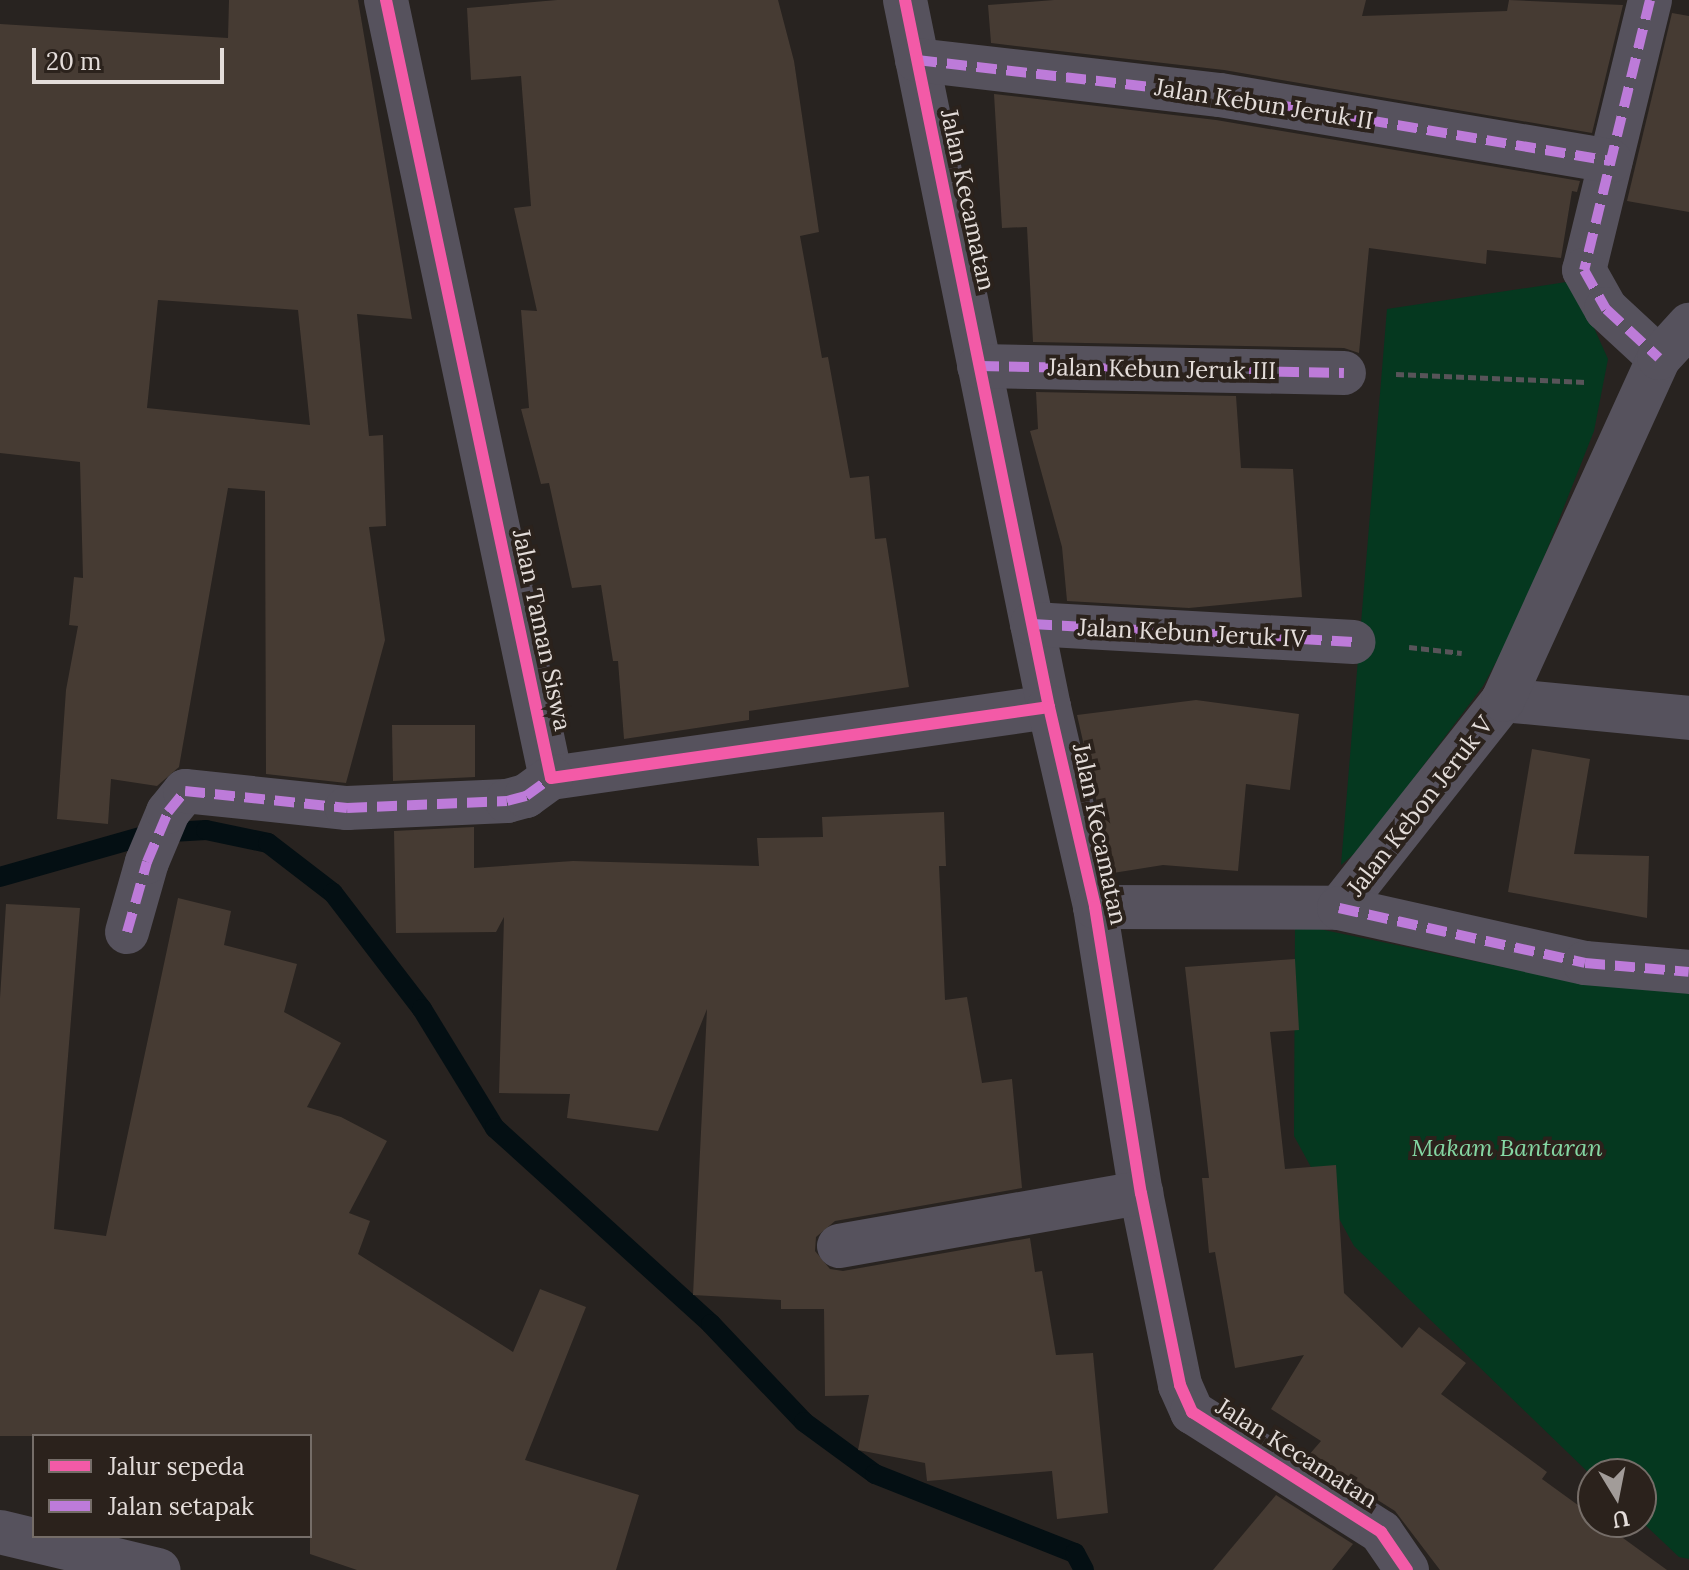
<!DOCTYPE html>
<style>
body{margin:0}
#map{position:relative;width:1689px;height:1570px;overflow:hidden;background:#282320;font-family:Lora,serif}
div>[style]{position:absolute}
.green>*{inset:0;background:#05381f}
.stream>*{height:20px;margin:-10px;padding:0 10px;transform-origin:10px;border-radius:10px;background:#040f13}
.building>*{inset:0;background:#463b33}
.path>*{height:5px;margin-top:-2.5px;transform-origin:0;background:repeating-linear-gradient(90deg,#585459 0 8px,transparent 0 12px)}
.minor>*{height:44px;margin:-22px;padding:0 22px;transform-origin:22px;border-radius:22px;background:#56525d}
.quiet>*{height:10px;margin-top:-5px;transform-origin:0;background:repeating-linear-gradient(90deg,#bd7bd9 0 20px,transparent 0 30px)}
.cycleway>*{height:12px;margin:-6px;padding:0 6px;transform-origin:6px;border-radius:6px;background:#f35aa7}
span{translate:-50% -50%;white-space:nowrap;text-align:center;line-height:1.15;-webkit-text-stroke:8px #2b221c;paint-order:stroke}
.street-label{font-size:24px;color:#e4ddda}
.park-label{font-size:24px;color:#84d7a3;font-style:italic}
.legend{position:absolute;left:32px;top:1434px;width:280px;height:104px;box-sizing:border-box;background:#2b221c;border:2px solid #756d68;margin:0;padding:10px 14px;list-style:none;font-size:24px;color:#e4ddda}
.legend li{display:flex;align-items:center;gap:16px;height:40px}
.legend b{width:40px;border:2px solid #756d68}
.north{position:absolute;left:1577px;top:1458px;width:80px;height:80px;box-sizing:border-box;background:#2b221c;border:2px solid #756d68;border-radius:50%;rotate:170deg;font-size:22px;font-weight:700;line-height:32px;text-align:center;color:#e4ddda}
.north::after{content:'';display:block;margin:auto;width:28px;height:36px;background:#a29c99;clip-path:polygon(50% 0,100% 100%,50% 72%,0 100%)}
.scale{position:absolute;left:32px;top:48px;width:192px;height:36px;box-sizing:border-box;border:4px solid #e4ddda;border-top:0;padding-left:10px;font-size:24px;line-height:28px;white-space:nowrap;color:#e4ddda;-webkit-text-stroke:6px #2b221c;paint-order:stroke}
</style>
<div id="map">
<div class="green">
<i style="clip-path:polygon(1573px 281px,1608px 359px,1594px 431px,1520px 618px,1483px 686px,1363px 846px,1341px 865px,1387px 309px)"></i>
<i style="clip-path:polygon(1295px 924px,1571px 981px,1689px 993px,1689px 1559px,1679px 1557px,1641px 1521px,1641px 1474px,1593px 1477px,1354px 1246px,1294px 1136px)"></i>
</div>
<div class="stream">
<i style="left:0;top:877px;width:160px;rotate:-15.9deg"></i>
<i style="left:154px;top:833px;width:52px;rotate:-3.3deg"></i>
<i style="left:206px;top:830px;width:63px;rotate:11.8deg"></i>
<i style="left:268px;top:843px;width:82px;rotate:37.6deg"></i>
<i style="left:333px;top:893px;width:146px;rotate:52.5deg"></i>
<i style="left:422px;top:1009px;width:140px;rotate:58.5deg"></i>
<i style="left:495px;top:1128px;width:292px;rotate:42.2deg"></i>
<i style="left:711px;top:1324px;width:135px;rotate:46.5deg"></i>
<i style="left:804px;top:1422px;width:88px;rotate:36.2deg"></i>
<i style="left:875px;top:1474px;width:215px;rotate:21.6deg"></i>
<i style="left:1075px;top:1553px;width:19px;rotate:62deg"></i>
</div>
<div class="building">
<i style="clip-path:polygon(evenodd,229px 0,358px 0,412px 319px,357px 314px,369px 436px,383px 435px,386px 526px,369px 527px,385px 640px,346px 783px,266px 774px,265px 491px,228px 488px,179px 767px,157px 786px,111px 779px,108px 824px,57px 819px,66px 690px,78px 626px,69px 625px,74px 577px,83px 578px,80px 462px,0 453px,0 24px,228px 38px,229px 0,158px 300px,298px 310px,310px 425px,147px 408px,158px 300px)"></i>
<i style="clip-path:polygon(557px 0,778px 0,794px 61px,819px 232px,800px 236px,822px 358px,828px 357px,850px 478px,869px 476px,875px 539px,886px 538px,909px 687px,749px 711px,749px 720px,624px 739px,618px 661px,613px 661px,601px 585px,572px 588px,549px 483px,541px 484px,521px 409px,529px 408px,521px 310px,537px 311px,514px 208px,531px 206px,521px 76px,471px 80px,467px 8px)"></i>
<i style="clip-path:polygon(1054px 0,1366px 0,1362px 16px,1507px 11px,1509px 0,1623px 5px,1592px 133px,1224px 70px,991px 43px,988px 5px)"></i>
<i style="clip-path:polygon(1672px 13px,1689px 16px,1689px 212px,1627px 201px)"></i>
<i style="clip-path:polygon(994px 94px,1216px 120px,1580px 181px,1577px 192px,1572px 191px,1561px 258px,1487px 250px,1486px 264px,1369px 248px,1359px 353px,1344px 348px,1033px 342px,1027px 227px,1002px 228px)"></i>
<i style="clip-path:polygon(1036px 392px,1236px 396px,1241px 468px,1293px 469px,1302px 597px,1189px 608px,1067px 601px,1062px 547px,1030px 431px,1038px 429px)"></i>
<i style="clip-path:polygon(1196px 700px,1299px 714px,1290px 790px,1246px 784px,1238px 871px,1163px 865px,1113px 873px,1077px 715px)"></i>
<i style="clip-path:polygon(392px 725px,475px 725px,475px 777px,393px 781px)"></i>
<i style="clip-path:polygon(1532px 749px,1590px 759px,1574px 854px,1649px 856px,1647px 918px,1508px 892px)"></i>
<i style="clip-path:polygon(944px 812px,946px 866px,939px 866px,945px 1000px,967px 997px,982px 1083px,1012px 1079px,1022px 1188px,835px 1221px,816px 1237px,815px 1251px,830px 1269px,843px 1271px,1030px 1238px,1035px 1272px,1042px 1271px,1056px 1355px,1093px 1353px,1108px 1513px,1057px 1519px,1052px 1471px,927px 1481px,925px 1463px,858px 1450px,869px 1395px,825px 1396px,824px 1309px,781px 1309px,781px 1300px,693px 1295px,707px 1009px,658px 1131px,567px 1118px,570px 1094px,499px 1093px,504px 917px,496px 932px,396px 933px,394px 831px,474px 827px,474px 868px,573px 861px,759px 866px,757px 838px,823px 837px,822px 817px)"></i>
<i style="clip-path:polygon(178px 898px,231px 911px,224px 945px,297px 964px,284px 1012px,341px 1043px,307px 1107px,341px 1117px,387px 1141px,349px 1213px,370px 1221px,358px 1254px,513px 1352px,540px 1289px,586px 1307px,525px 1460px,639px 1495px,616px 1570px,357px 1570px,310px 1554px,310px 1436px,0 1436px,0 998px,6px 904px,80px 908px,54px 1229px,106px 1236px)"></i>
<i style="clip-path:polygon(1295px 959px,1299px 1030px,1270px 1032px,1285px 1169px,1336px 1165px,1344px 1293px,1402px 1348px,1419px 1327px,1466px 1363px,1441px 1394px,1547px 1472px,1542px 1479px,1593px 1516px,1593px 1522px,1601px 1522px,1667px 1570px,1440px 1570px,1395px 1511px,1308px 1456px,1321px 1441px,1271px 1409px,1304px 1355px,1235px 1368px,1215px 1252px,1209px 1253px,1202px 1178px,1209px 1178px,1185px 967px)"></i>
<i style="clip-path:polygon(1276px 1495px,1353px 1544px,1332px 1570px,1213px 1570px)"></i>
</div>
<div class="path">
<i style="left:1396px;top:374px;width:190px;rotate:2.4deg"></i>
<i style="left:1409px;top:647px;width:53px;rotate:6.5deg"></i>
</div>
<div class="minor">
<i style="left:386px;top:0;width:795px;rotate:78.03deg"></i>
<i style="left:551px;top:778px;width:503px;rotate:-8.11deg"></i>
<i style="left:905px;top:0;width:722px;rotate:78.49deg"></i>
<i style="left:1049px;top:707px;width:205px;rotate:77deg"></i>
<i style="left:1095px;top:907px;width:290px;rotate:80.9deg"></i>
<i style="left:1141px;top:1193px;width:196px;rotate:78.5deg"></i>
<i style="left:1180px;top:1385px;width:30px;rotate:66deg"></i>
<i style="left:1192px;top:1412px;width:224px;rotate:32.4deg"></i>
<i style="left:1381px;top:1532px;width:46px;rotate:55.6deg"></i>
<i style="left:1650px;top:0;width:278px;rotate:103.7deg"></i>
<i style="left:1584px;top:270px;width:45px;rotate:60.6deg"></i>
<i style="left:1606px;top:309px;width:72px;rotate:42.8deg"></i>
<i style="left:917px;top:60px;width:305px;rotate:6.6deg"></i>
<i style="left:1220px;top:95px;width:396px;rotate:9.6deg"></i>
<i style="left:979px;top:366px;width:365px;rotate:1.1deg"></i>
<i style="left:1032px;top:624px;width:322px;rotate:3.2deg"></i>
<i style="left:1503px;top:700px;width:187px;rotate:5.5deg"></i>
<i style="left:1095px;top:907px;width:244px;rotate:0.2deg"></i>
<i style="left:1339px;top:908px;width:265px;rotate:-51.7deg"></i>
<i style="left:1503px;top:700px;width:376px;rotate:-65.5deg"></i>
<i style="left:1659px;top:358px;width:45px;rotate:-47.7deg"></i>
<i style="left:1339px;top:908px;width:252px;rotate:12.6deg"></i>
<i style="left:1585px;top:963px;width:104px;rotate:4.9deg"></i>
<i style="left:127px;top:932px;width:73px;rotate:-74.1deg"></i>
<i style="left:147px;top:862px;width:54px;rotate:-67.2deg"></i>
<i style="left:168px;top:812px;width:27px;rotate:-51deg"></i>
<i style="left:185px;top:791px;width:163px;rotate:6deg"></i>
<i style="left:347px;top:808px;width:160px;rotate:-2.5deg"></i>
<i style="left:507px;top:801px;width:20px;rotate:-15deg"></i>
<i style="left:526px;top:796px;width:31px;rotate:-36deg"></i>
<i style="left:839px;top:1246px;width:307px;rotate:-10deg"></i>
<i style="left:0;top:1532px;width:163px;rotate:13.5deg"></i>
</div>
<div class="quiet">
<i style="left:1650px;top:0;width:278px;rotate:103.7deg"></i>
<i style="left:1584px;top:270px;width:45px;rotate:60.6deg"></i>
<i style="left:1606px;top:309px;width:72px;rotate:42.8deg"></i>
<i style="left:917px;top:60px;width:305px;rotate:6.6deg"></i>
<i style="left:1220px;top:95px;width:396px;rotate:9.6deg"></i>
<i style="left:979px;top:366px;width:365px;rotate:1.1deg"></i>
<i style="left:1032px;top:624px;width:322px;rotate:3.2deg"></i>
<i style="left:1339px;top:908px;width:252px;rotate:12.6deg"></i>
<i style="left:1585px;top:963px;width:104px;rotate:4.9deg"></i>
<i style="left:127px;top:932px;width:73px;rotate:-74.1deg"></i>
<i style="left:147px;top:862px;width:54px;rotate:-67.2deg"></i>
<i style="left:168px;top:812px;width:27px;rotate:-51deg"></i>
<i style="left:185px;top:791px;width:163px;rotate:6deg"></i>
<i style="left:347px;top:808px;width:160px;rotate:-2.5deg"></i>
<i style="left:507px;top:801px;width:20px;rotate:-15deg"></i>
<i style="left:526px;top:796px;width:31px;rotate:-36deg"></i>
</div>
<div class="cycleway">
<i style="left:386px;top:0;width:795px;rotate:78.03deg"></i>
<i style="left:551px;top:778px;width:503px;rotate:-8.11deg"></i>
<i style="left:905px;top:0;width:722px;rotate:78.49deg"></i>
<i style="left:1049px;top:707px;width:205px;rotate:77deg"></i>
<i style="left:1095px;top:907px;width:290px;rotate:80.9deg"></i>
<i style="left:1141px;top:1193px;width:196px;rotate:78.5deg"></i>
<i style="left:1180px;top:1385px;width:30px;rotate:66deg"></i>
<i style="left:1192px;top:1412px;width:224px;rotate:32.4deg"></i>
<i style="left:1381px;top:1532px;width:46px;rotate:55.6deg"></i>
</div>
<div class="street-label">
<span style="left:1264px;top:104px;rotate:9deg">Jalan Kebun Jeruk II</span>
<span style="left:968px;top:200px;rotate:78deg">Jalan Kecamatan</span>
<span style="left:1162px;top:369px;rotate:1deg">Jalan Kebun Jeruk III</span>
<span style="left:542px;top:630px;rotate:78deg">Jalan Taman Siswa</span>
<span style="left:1192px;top:633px;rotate:3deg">Jalan Kebun Jeruk IV</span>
<span style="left:1420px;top:806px;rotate:-52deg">Jalan Kebon Jeruk V</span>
<span style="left:1100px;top:834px;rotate:78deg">Jalan Kecamatan</span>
<span style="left:1297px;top:1453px;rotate:32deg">Jalan Kecamatan</span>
</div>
<div class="park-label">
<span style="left:1507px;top:1148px">Makam Bantaran</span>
</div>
<ul class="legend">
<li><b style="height:10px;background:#f35aa7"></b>Jalur sepeda</li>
<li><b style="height:10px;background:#bd7bd9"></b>Jalan setapak</li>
</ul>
<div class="north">U</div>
<div class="scale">20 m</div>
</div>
